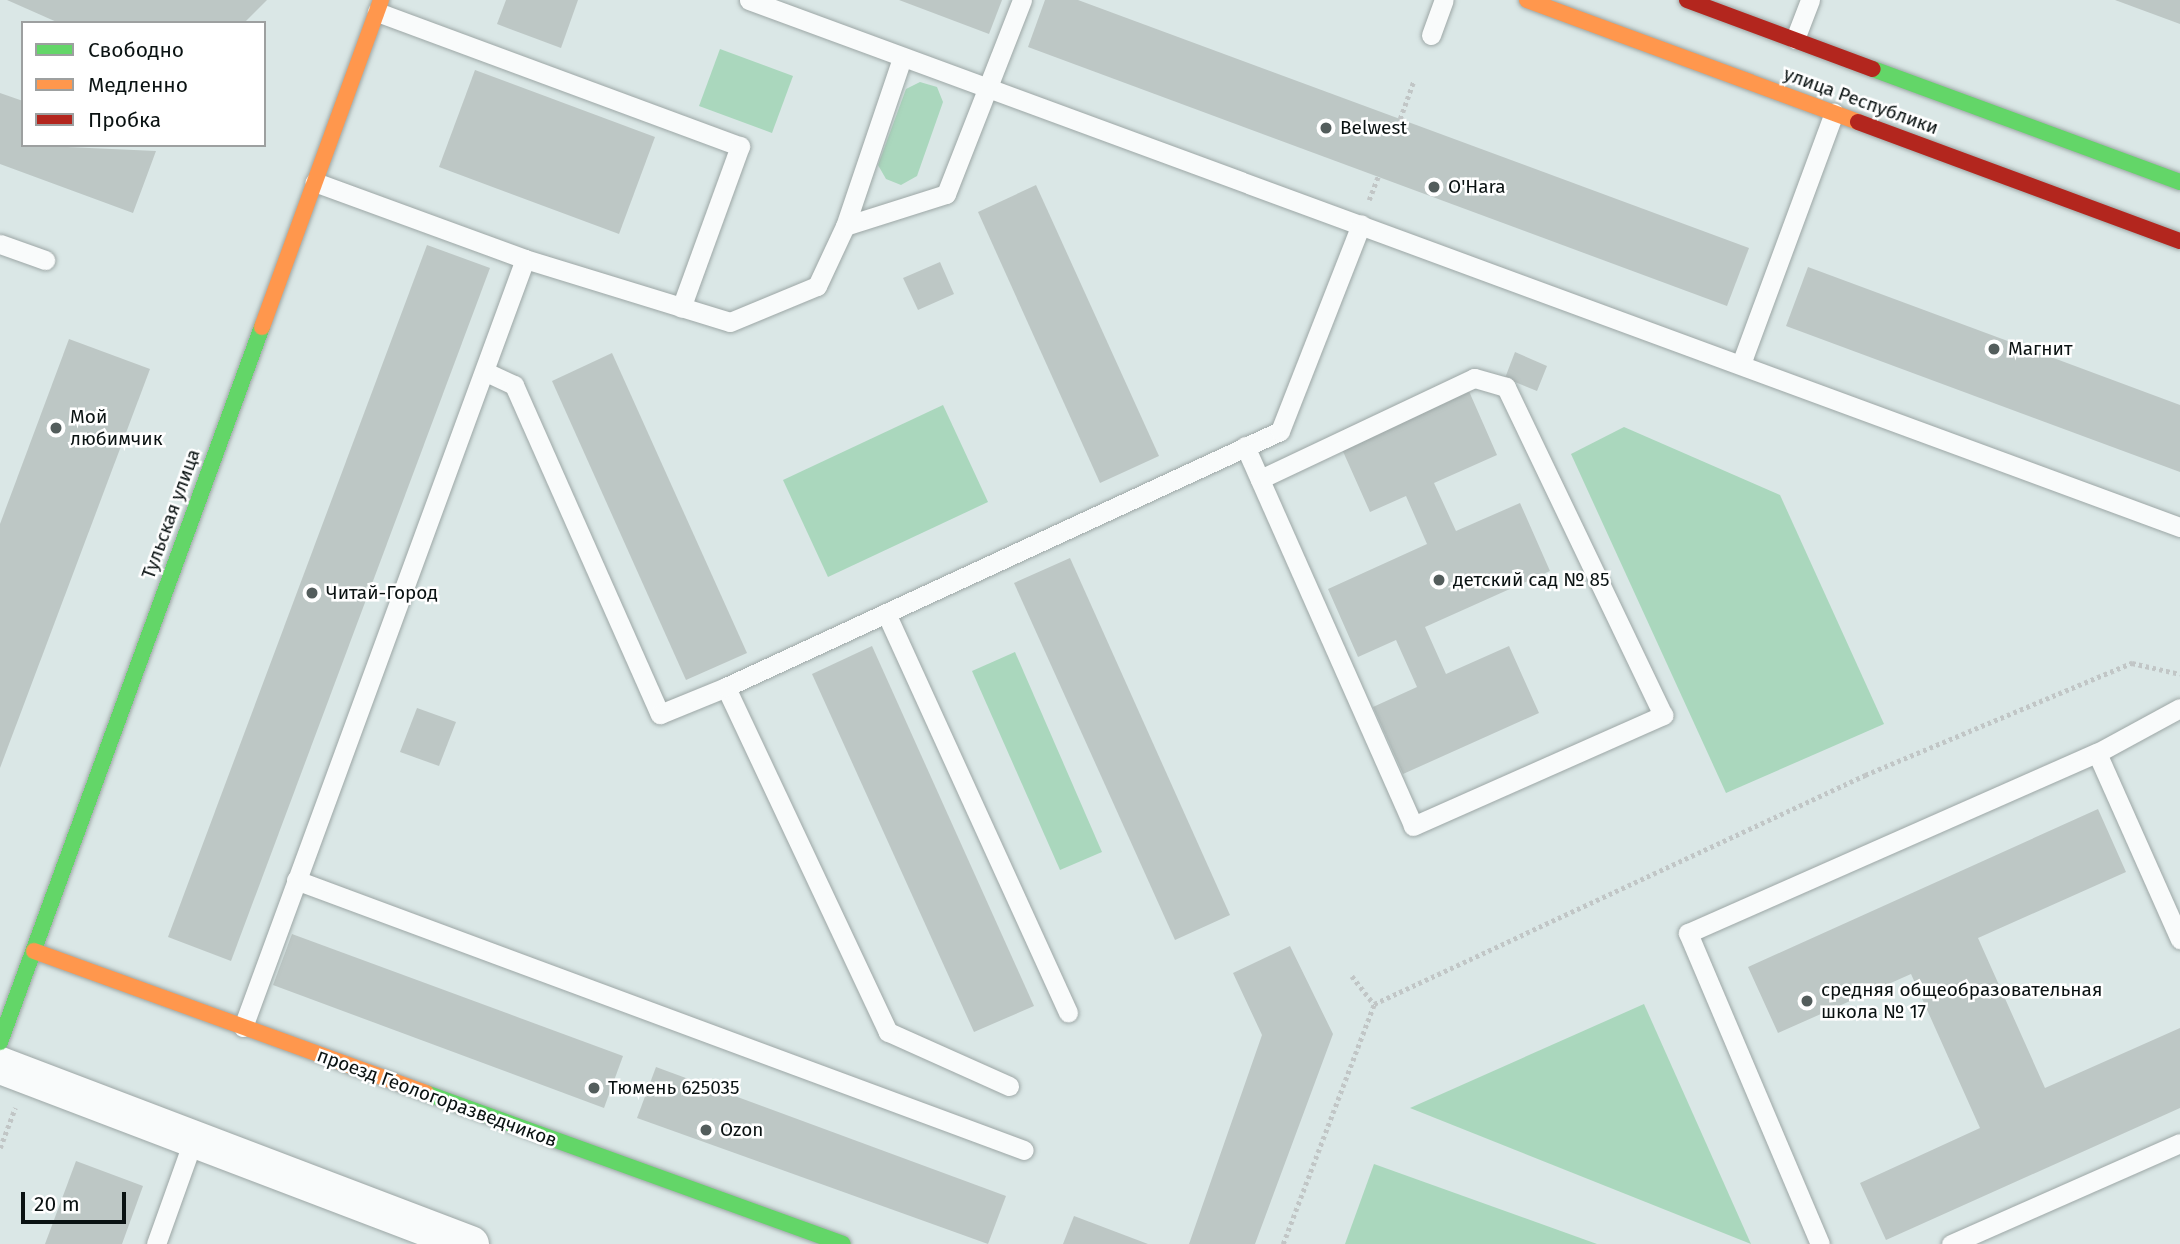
<!DOCTYPE html>
<meta charset="utf-8">
<style>
body{margin:0}
#map{position:relative;width:2180px;height:1244px;overflow:hidden;background:#dae7e6;font-family:"Fira Sans",sans-serif}
div>[style]{position:absolute}
.green>*{inset:0;background:#aad7bd}
.building>*{inset:0;background:#bdc7c5}
.path>*{height:4.5px;margin-top:-2.25px;transform-origin:0;background:repeating-linear-gradient(90deg,#c1c6c6 0 3.5px,transparent 0 7px)}
.roads{filter:drop-shadow(0 0 2px #9da7a6) drop-shadow(0 0 2px #9da7a6)}
.lane>*{height:19px;margin:-9.5px;padding:0 9.5px;transform-origin:9.5px;border-radius:9.5px;background:#f9fbfb}
.street>*{height:37px;margin:-18.5px;padding:0 18.5px;transform-origin:18.5px;border-radius:18.5px;background:#f9fbfb}
.fast>*{height:16px;margin:-8px;padding:0 8px;transform-origin:8px;border-radius:8px;background:#63d668}
.slow>*{height:16px;margin:-8px;padding:0 8px;transform-origin:8px;border-radius:8px;background:#ff974d}
.jam>*{height:16px;margin:-8px;padding:0 8px;transform-origin:8px;border-radius:8px;background:#b3261e}
.dots>*{width:19px;height:19px;translate:-50% -50%;box-sizing:border-box;border:4px solid #fff;border-radius:50%}
span{translate:-50% -50%;white-space:nowrap;text-align:center;line-height:1.15;-webkit-text-stroke:5px #fff;paint-order:stroke}
.street-label{font-size:19px;color:#0a1212}
.poi-label{font-size:19px;color:#0a1212}
.left{translate:0 -50%;text-align:left}
.legend{position:absolute;left:21px;top:21px;width:245px;height:126px;box-sizing:border-box;background:#fff;border:2px solid #9da0a0;margin:0;padding:9px 12px;list-style:none;font-size:21px;color:#0a1212}
.legend li{display:flex;align-items:center;gap:14px;height:35px}
.legend b{width:35px;border:2px solid #9da0a0}
.scale{position:absolute;left:21px;top:1192px;width:105px;height:32px;box-sizing:border-box;border:4px solid #0a1212;border-top:0;padding-left:9px;font-size:21px;line-height:24px;white-space:nowrap;color:#0a1212;-webkit-text-stroke:5px #fff;paint-order:stroke}
</style>
<div id="map">
<div class="green">
<i style="clip-path:polygon(720px 49px,793px 76px,772px 133px,699px 106px)"></i>
<i style="clip-path:polygon(920px 82px,937px 87px,943px 102px,917px 176px,901px 185px,886px 179px,878px 165px,906px 89px)"></i>
<i style="clip-path:polygon(943px 405px,988px 502px,828px 577px,783px 480px)"></i>
<i style="clip-path:polygon(1624px 427px,1780px 495px,1884px 724px,1726px 793px,1571px 454px)"></i>
<i style="clip-path:polygon(1015px 652px,1102px 852px,1060px 870px,972px 671px)"></i>
<i style="clip-path:polygon(1644px 1004px,1751px 1244px,1410px 1108px)"></i>
<i style="clip-path:polygon(1374px 1164px,1597px 1244px,1345px 1244px)"></i>
</div>
<div class="building">
<i style="clip-path:polygon(7px 0,267px 0,244px 23px,59px 23px)"></i>
<i style="clip-path:polygon(506px 0,578px 0,561px 48px,497px 24px)"></i>
<i style="clip-path:polygon(899px 0,1002px 0,989px 34px)"></i>
<i style="clip-path:polygon(1045px 0,1078px 0,1749px 248px,1727px 306px,1028px 47px)"></i>
<i style="clip-path:polygon(2115px 0,2180px 0,2180px 24px)"></i>
<i style="clip-path:polygon(475px 70px,655px 137px,619px 234px,439px 167px)"></i>
<i style="clip-path:polygon(0 93px,23px 101px,23px 145px,156px 151px,133px 213px,0 164px)"></i>
<i style="clip-path:polygon(1036px 185px,1159px 456px,1100px 483px,978px 212px)"></i>
<i style="clip-path:polygon(427px 245px,490px 268px,231px 961px,168px 937px)"></i>
<i style="clip-path:polygon(940px 262px,954px 294px,918px 310px,903px 278px)"></i>
<i style="clip-path:polygon(1808px 267px,2180px 405px,2180px 472px,1786px 326px)"></i>
<i style="clip-path:polygon(69px 339px,150px 369px,0 768px,0 524px)"></i>
<i style="clip-path:polygon(1515px 352px,1547px 366px,1537px 391px,1505px 378px)"></i>
<i style="clip-path:polygon(612px 353px,747px 653px,686px 680px,552px 381px)"></i>
<i style="clip-path:polygon(1468px 389px,1497px 455px,1434px 483px,1456px 531px,1520px 503px,1550px 571px,1425px 627px,1446px 674px,1509px 646px,1539px 713px,1403px 774px,1373px 707px,1417px 687px,1396px 640px,1358px 657px,1328px 589px,1427px 544px,1406px 496px,1370px 512px,1341px 447px)"></i>
<i style="clip-path:polygon(1070px 558px,1230px 915px,1175px 940px,1014px 583px)"></i>
<i style="clip-path:polygon(872px 646px,1034px 1006px,974px 1032px,812px 674px)"></i>
<i style="clip-path:polygon(417px 708px,456px 722px,439px 766px,400px 752px)"></i>
<i style="clip-path:polygon(2098px 809px,2126px 872px,1978px 938px,2045px 1088px,2180px 1028px,2180px 1108px,1886px 1240px,1860px 1183px,1980px 1128px,1911px 974px,1778px 1033px,1748px 967px)"></i>
<i style="clip-path:polygon(292px 934px,623px 1056px,604px 1108px,273px 985px)"></i>
<i style="clip-path:polygon(1290px 946px,1333px 1034px,1255px 1244px,1189px 1244px,1262px 1035px,1233px 973px)"></i>
<i style="clip-path:polygon(656px 1067px,1006px 1196px,988px 1244px,637px 1118px)"></i>
<i style="clip-path:polygon(76px 1161px,143px 1186px,122px 1244px,45px 1244px)"></i>
<i style="clip-path:polygon(1074px 1216px,1148px 1244px,1063px 1244px)"></i>
</div>
<div class="path">
<i style="left:1400px;top:119px;width:41px;rotate:-70.3deg"></i>
<i style="left:1369px;top:200px;width:25px;rotate:-69deg"></i>
<i style="left:1352px;top:976px;width:36px;rotate:52deg"></i>
<i style="left:0;top:1148px;width:43px;rotate:-69.4deg"></i>
<i style="left:1283px;top:1244px;width:257px;rotate:-69.2deg"></i>
<i style="left:1374px;top:1004px;width:542px;rotate:-25deg"></i>
<i style="left:1865px;top:775px;width:290px;rotate:-22.8deg"></i>
<i style="left:2132px;top:663px;width:49px;rotate:12.9deg"></i>
</div>
<div class="roads">
<div class="lane">
<i style="left:749px;top:0;width:1525px;rotate:20.22deg"></i>
<i style="left:377px;top:12px;width:387px;rotate:20.3deg"></i>
<i style="left:740px;top:146px;width:172px;rotate:110deg"></i>
<i style="left:1431px;top:35px;width:37px;rotate:-70deg"></i>
<i style="left:1795px;top:39px;width:42px;rotate:-69deg"></i>
<i style="left:902px;top:58px;width:177px;rotate:108.7deg"></i>
<i style="left:845px;top:226px;width:106px;rotate:-17.6deg"></i>
<i style="left:946px;top:194px;width:208px;rotate:-68.6deg"></i>
<i style="left:0;top:244px;width:48px;rotate:19.6deg"></i>
<i style="left:525px;top:259px;width:214px;rotate:17.1deg"></i>
<i style="left:730px;top:322px;width:94px;rotate:-22.5deg"></i>
<i style="left:817px;top:286px;width:66px;rotate:-65deg"></i>
<i style="left:1741px;top:364px;width:268px;rotate:-69.7deg"></i>
<i style="left:486px;top:372px;width:31px;rotate:25deg"></i>
<i style="left:514px;top:385px;width:360px;rotate:66.1deg"></i>
<i style="left:660px;top:714px;width:71px;rotate:-22.2deg"></i>
<i style="left:1245px;top:446px;width:415px;rotate:66.1deg"></i>
<i style="left:1413px;top:826px;width:274px;rotate:-23.9deg"></i>
<i style="left:1663px;top:715px;width:364px;rotate:-115.6deg"></i>
<i style="left:1506px;top:387px;width:33px;rotate:-164deg"></i>
<i style="left:1474px;top:378px;width:237px;rotate:154.7deg"></i>
<i style="left:886px;top:613px;width:439px;rotate:65.5deg"></i>
<i style="left:2097px;top:753px;width:204px;rotate:66deg"></i>
<i style="left:296px;top:880px;width:776px;rotate:20.35deg"></i>
<i style="left:243px;top:1027px;width:818px;rotate:-69.84deg"></i>
<i style="left:525px;top:259px;width:224px;rotate:-159.9deg"></i>
<i style="left:1009px;top:1086px;width:133px;rotate:-155.9deg"></i>
<i style="left:888px;top:1032px;width:381px;rotate:-115.2deg"></i>
<i style="left:726px;top:687px;width:610px;rotate:-24.8deg"></i>
<i style="left:1280px;top:431px;width:222px;rotate:-68.6deg"></i>
<i style="left:156px;top:1244px;width:116px;rotate:-70.3deg"></i>
<i style="left:1820px;top:1244px;width:338px;rotate:-113deg"></i>
<i style="left:1688px;top:933px;width:447px;rotate:-23.8deg"></i>
<i style="left:2097px;top:753px;width:94px;rotate:-28.5deg"></i>
<i style="left:1951px;top:1244px;width:250px;rotate:-23.8deg"></i>
</div>
<div class="street">
<i style="left:0;top:1065px;width:503px;rotate:20.85deg"></i>
</div>
<div class="fast">
<i style="left:1873px;top:69px;width:327px;rotate:20.2deg"></i>
<i style="left:0;top:1042px;width:761px;rotate:-69.88deg"></i>
<i style="left:426px;top:1093px;width:443px;rotate:19.9deg"></i>
</div>
<div class="slow">
<i style="left:1527px;top:0;width:353px;rotate:20.2deg"></i>
<i style="left:262px;top:327px;width:348px;rotate:-70deg"></i>
<i style="left:34px;top:951px;width:417px;rotate:19.9deg"></i>
</div>
<div class="jam">
<i style="left:1687px;top:0;width:198px;rotate:20.4deg"></i>
<i style="left:1858px;top:122px;width:343px;rotate:20.3deg"></i>
</div>
</div>
<div class="dots">
<i style="left:1326px;top:128px;background:#535d5c"></i>
<i style="left:1434px;top:187px;background:#535d5c"></i>
<i style="left:1994px;top:349px;background:#535d5c"></i>
<i style="left:56px;top:428px;background:#535d5c"></i>
<i style="left:1439px;top:580px;background:#535d5c"></i>
<i style="left:312px;top:593px;background:#535d5c"></i>
<i style="left:1807px;top:1001px;background:#535d5c"></i>
<i style="left:594px;top:1088px;background:#535d5c"></i>
<i style="left:706px;top:1130px;background:#535d5c"></i>
</div>
<div class="street-label">
<span style="left:1861px;top:101px;rotate:20deg">улица Республики</span>
<span style="left:171px;top:514px;rotate:-70deg">Тульская улица</span>
<span style="left:437px;top:1098px;rotate:20deg">проезд Геологоразведчиков</span>
</div>
<div class="poi-label">
<span class="left" style="left:1340px;top:128px">Belwest</span>
<span class="left" style="left:1448px;top:187px">O'Hara</span>
<span class="left" style="left:2008px;top:349px">Магнит</span>
<span class="left" style="left:70px;top:428px">Мой<br>любимчик</span>
<span class="left" style="left:1453px;top:580px">детский сад № 85</span>
<span class="left" style="left:326px;top:593px">Читай-Город</span>
<span class="left" style="left:1821px;top:1001px">средняя общеобразовательная<br>школа № 17</span>
<span class="left" style="left:608px;top:1088px">Тюмень 625035</span>
<span class="left" style="left:720px;top:1130px">Ozon</span>
</div>
<ul class="legend">
<li><b style="height:9px;background:#63d668"></b>Свободно</li>
<li><b style="height:9px;background:#ff974d"></b>Медленно</li>
<li><b style="height:9px;background:#b3261e"></b>Пробка</li>
</ul>
<div class="scale">20 m</div>
</div>
